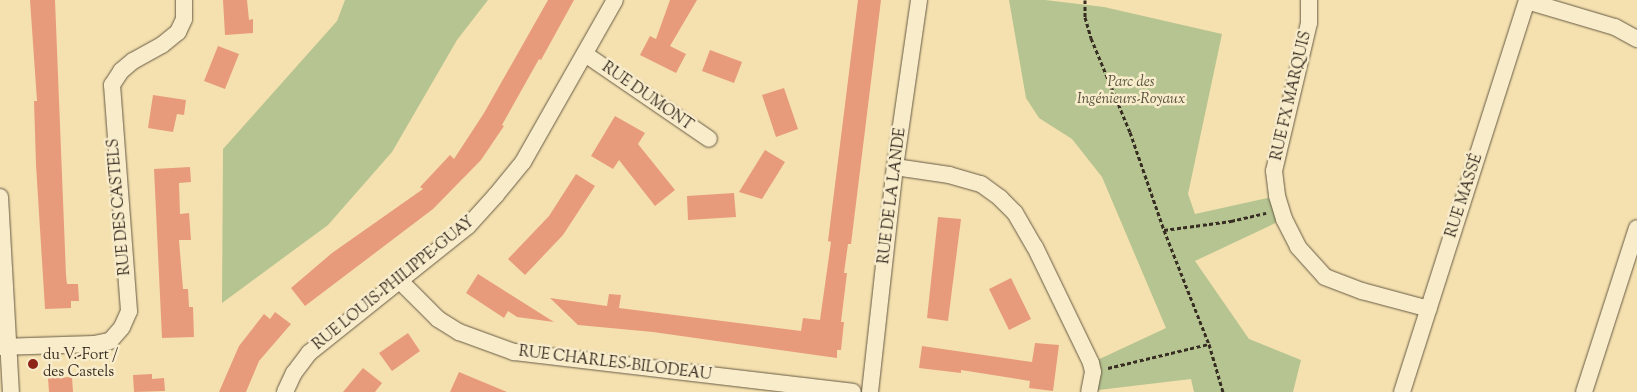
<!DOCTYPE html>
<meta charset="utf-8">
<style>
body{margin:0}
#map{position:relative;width:1637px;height:392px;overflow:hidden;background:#f5e1af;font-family:"Sorts Mill Goudy",serif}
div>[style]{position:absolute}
.green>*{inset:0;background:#b5c490}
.building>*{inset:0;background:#e79b7a}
.path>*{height:3px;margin-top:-1.5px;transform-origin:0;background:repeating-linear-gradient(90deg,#382d22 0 4px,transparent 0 6.5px)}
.roads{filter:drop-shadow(0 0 1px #675a45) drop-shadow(0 0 1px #675a45)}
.minor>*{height:16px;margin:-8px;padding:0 8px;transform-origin:8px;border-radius:8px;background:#f8eccb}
.dots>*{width:14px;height:14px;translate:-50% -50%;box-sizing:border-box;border:2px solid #f8eccb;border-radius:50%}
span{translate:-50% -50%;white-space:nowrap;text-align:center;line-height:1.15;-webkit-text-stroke:5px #f8eccb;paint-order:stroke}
.park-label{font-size:15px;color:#57533e;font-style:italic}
.street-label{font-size:15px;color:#382d22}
.poi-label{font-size:15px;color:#382d22}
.left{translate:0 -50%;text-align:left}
</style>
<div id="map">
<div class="green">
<i style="clip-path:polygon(345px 0,488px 0,457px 40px,392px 152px,328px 225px,222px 303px,223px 149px,337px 21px)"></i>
<i style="clip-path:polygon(1009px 0,1045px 0,1104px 7px,1222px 34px,1188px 194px,1195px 214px,1277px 196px,1284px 219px,1195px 261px,1249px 339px,1301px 360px,1293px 392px,1194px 392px,1191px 379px,1090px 391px,1091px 363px,1166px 328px,1102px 177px,1072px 139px,1039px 118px,1026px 98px)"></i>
</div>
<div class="building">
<i style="clip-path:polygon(30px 0,55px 0,66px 275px,67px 284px,78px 284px,79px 301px,71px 301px,71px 308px,45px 309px,36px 165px,34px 101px,37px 101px)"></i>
<i style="clip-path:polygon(223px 0,247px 0,249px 20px,253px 19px,253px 33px,225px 35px)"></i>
<i style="clip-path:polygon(548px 0,574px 0,541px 60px,539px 59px,502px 125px,504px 126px,481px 160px,433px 209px,305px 306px,291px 288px,332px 253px,423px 189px,420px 187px,450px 155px,454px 159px,484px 113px)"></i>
<i style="clip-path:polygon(670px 0,697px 0,670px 46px,686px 54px,676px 73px,640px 55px,650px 36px,656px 39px)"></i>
<i style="clip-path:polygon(858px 0,881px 0,851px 244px,848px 244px,844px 273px,847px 273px,841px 322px,844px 322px,841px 350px,837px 350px,837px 358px,653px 332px,578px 325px,550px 298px,607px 306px,609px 294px,621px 295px,619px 308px,801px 331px,803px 318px,820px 320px,831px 242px,828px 241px)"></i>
<i style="clip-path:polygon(218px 46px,239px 54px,225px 89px,204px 81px)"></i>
<i style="clip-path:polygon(710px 50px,742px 62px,734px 83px,702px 71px)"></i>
<i style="clip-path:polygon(784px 88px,798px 129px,776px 137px,762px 95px)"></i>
<i style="clip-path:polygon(153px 95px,186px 100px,184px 115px,177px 114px,173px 132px,148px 128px)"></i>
<i style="clip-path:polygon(615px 116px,645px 133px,638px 144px,675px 190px,655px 206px,619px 160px,613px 169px,591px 156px)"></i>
<i style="clip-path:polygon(765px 150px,785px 162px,762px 199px,739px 192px)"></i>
<i style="clip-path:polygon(190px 167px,191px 182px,179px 183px,180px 214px,189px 213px,191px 240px,179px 240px,183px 289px,188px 289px,189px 307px,193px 307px,194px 337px,162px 338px,154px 169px)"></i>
<i style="clip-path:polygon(576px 174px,595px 186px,563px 235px,525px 275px,508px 259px,549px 216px)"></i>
<i style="clip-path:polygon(734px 193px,736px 217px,688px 220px,687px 196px)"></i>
<i style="clip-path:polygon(938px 217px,961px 219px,948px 321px,927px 318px)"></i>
<i style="clip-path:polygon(478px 274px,508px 293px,554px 322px,517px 317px,508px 311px,504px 318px,466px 293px)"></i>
<i style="clip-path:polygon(1011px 278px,1031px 319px,1009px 330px,989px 289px)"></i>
<i style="clip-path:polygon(275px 312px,291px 324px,259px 361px,246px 392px,219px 392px,239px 346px,264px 314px,270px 319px)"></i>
<i style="clip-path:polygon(408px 333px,420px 351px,392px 371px,379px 353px)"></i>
<i style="clip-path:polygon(1035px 343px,1059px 345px,1053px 391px,1029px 388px,1030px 381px,961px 370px,961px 373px,919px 368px,922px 346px,1032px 362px)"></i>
<i style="clip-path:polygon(363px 368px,382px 383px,375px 392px,343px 392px)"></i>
<i style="clip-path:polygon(459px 372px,507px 392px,450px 392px)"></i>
<i style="clip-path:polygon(152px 374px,152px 379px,164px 378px,165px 391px,134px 392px,133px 375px)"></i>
<i style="clip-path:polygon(72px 377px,73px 392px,49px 392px,48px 378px)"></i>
</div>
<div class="path">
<i style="left:1085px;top:0;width:17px;rotate:90deg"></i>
<i style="left:1085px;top:17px;width:22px;rotate:74deg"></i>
<i style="left:1091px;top:38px;width:102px;rotate:67.5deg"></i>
<i style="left:1130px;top:132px;width:104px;rotate:70.9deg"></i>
<i style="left:1164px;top:230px;width:123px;rotate:68.5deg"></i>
<i style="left:1209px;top:344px;width:50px;rotate:73.7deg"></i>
<i style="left:1164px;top:230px;width:68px;rotate:-7.7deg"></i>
<i style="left:1231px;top:221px;width:36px;rotate:-13deg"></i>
<i style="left:1108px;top:368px;width:104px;rotate:-13.4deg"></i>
</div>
<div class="roads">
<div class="minor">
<i style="left:1309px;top:0;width:23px;rotate:90deg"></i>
<i style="left:1309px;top:23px;width:152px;rotate:103.3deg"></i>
<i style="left:1274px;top:171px;width:25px;rotate:83deg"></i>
<i style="left:1277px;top:196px;width:24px;rotate:73deg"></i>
<i style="left:1284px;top:219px;width:31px;rotate:63deg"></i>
<i style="left:1298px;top:247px;width:40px;rotate:48deg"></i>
<i style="left:1325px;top:277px;width:40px;rotate:21deg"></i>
<i style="left:1362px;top:291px;width:69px;rotate:15deg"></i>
<i style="left:1527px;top:1px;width:92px;rotate:16.5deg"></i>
<i style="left:1615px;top:27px;width:25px;rotate:29deg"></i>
<i style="left:585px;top:54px;width:150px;rotate:34.4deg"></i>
<i style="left:895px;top:167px;width:55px;rotate:8.4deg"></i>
<i style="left:949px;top:175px;width:33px;rotate:16deg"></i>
<i style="left:981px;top:184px;width:24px;rotate:36deg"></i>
<i style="left:1000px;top:198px;width:21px;rotate:45deg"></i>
<i style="left:1015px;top:213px;width:39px;rotate:60deg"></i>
<i style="left:1035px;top:247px;width:129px;rotate:64.2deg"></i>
<i style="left:1091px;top:363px;width:9px;rotate:77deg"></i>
<i style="left:1093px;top:372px;width:20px;rotate:101deg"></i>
<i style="left:0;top:197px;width:195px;rotate:86.8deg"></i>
<i style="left:400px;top:281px;width:54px;rotate:45deg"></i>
<i style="left:438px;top:319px;width:25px;rotate:32deg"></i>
<i style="left:459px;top:332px;width:59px;rotate:20deg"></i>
<i style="left:514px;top:352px;width:341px;rotate:6.7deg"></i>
<i style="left:0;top:347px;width:94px;rotate:-1.8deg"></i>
<i style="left:94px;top:344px;width:16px;rotate:-11deg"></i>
<i style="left:110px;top:341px;width:18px;rotate:-49deg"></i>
<i style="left:122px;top:327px;width:17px;rotate:-66deg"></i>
<i style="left:129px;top:311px;width:227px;rotate:-94.3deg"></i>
<i style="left:112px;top:85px;width:17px;rotate:-57deg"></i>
<i style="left:121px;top:71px;width:16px;rotate:-40deg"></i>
<i style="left:133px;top:61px;width:33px;rotate:-29deg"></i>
<i style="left:162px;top:45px;width:21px;rotate:-39deg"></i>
<i style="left:178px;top:32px;width:14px;rotate:-65deg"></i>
<i style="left:184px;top:19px;width:19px;rotate:-90deg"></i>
<i style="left:285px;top:392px;width:21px;rotate:-65deg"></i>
<i style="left:294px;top:373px;width:25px;rotate:-53deg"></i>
<i style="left:309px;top:353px;width:203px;rotate:-38.6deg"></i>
<i style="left:468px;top:226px;width:42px;rotate:-47.9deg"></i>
<i style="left:496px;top:195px;width:43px;rotate:-50.7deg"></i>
<i style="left:523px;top:162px;width:186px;rotate:-60.4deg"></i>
<i style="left:870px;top:392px;width:226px;rotate:-83.7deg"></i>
<i style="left:895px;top:167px;width:169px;rotate:-81.8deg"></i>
<i style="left:1402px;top:392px;width:411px;rotate:-72.3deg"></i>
<i style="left:1584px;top:392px;width:172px;rotate:-72.1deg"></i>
</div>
</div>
<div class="dots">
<i style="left:33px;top:364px;background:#8f2418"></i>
</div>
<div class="park-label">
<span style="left:1131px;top:91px">Parc des<br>Ingénieurs-Royaux</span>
</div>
<div class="street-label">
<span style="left:1292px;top:96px;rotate:-77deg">RUE FX MARQUIS</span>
<span style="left:647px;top:97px;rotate:35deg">RUE DUMONT</span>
<span style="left:893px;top:196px;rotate:-83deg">RUE DE LA LANDE</span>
<span style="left:1465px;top:196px;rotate:-72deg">RUE MASSÉ</span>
<span style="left:120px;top:207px;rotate:-95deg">RUE DES CASTELS</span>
<span style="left:394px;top:284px;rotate:-39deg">RUE LOUIS-PHILIPPE-GUAY</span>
<span style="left:615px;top:364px;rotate:7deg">RUE CHARLES-BILODEAU</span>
</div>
<div class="poi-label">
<span class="left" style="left:43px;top:364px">du V.-Fort /<br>des Castels</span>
</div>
</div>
